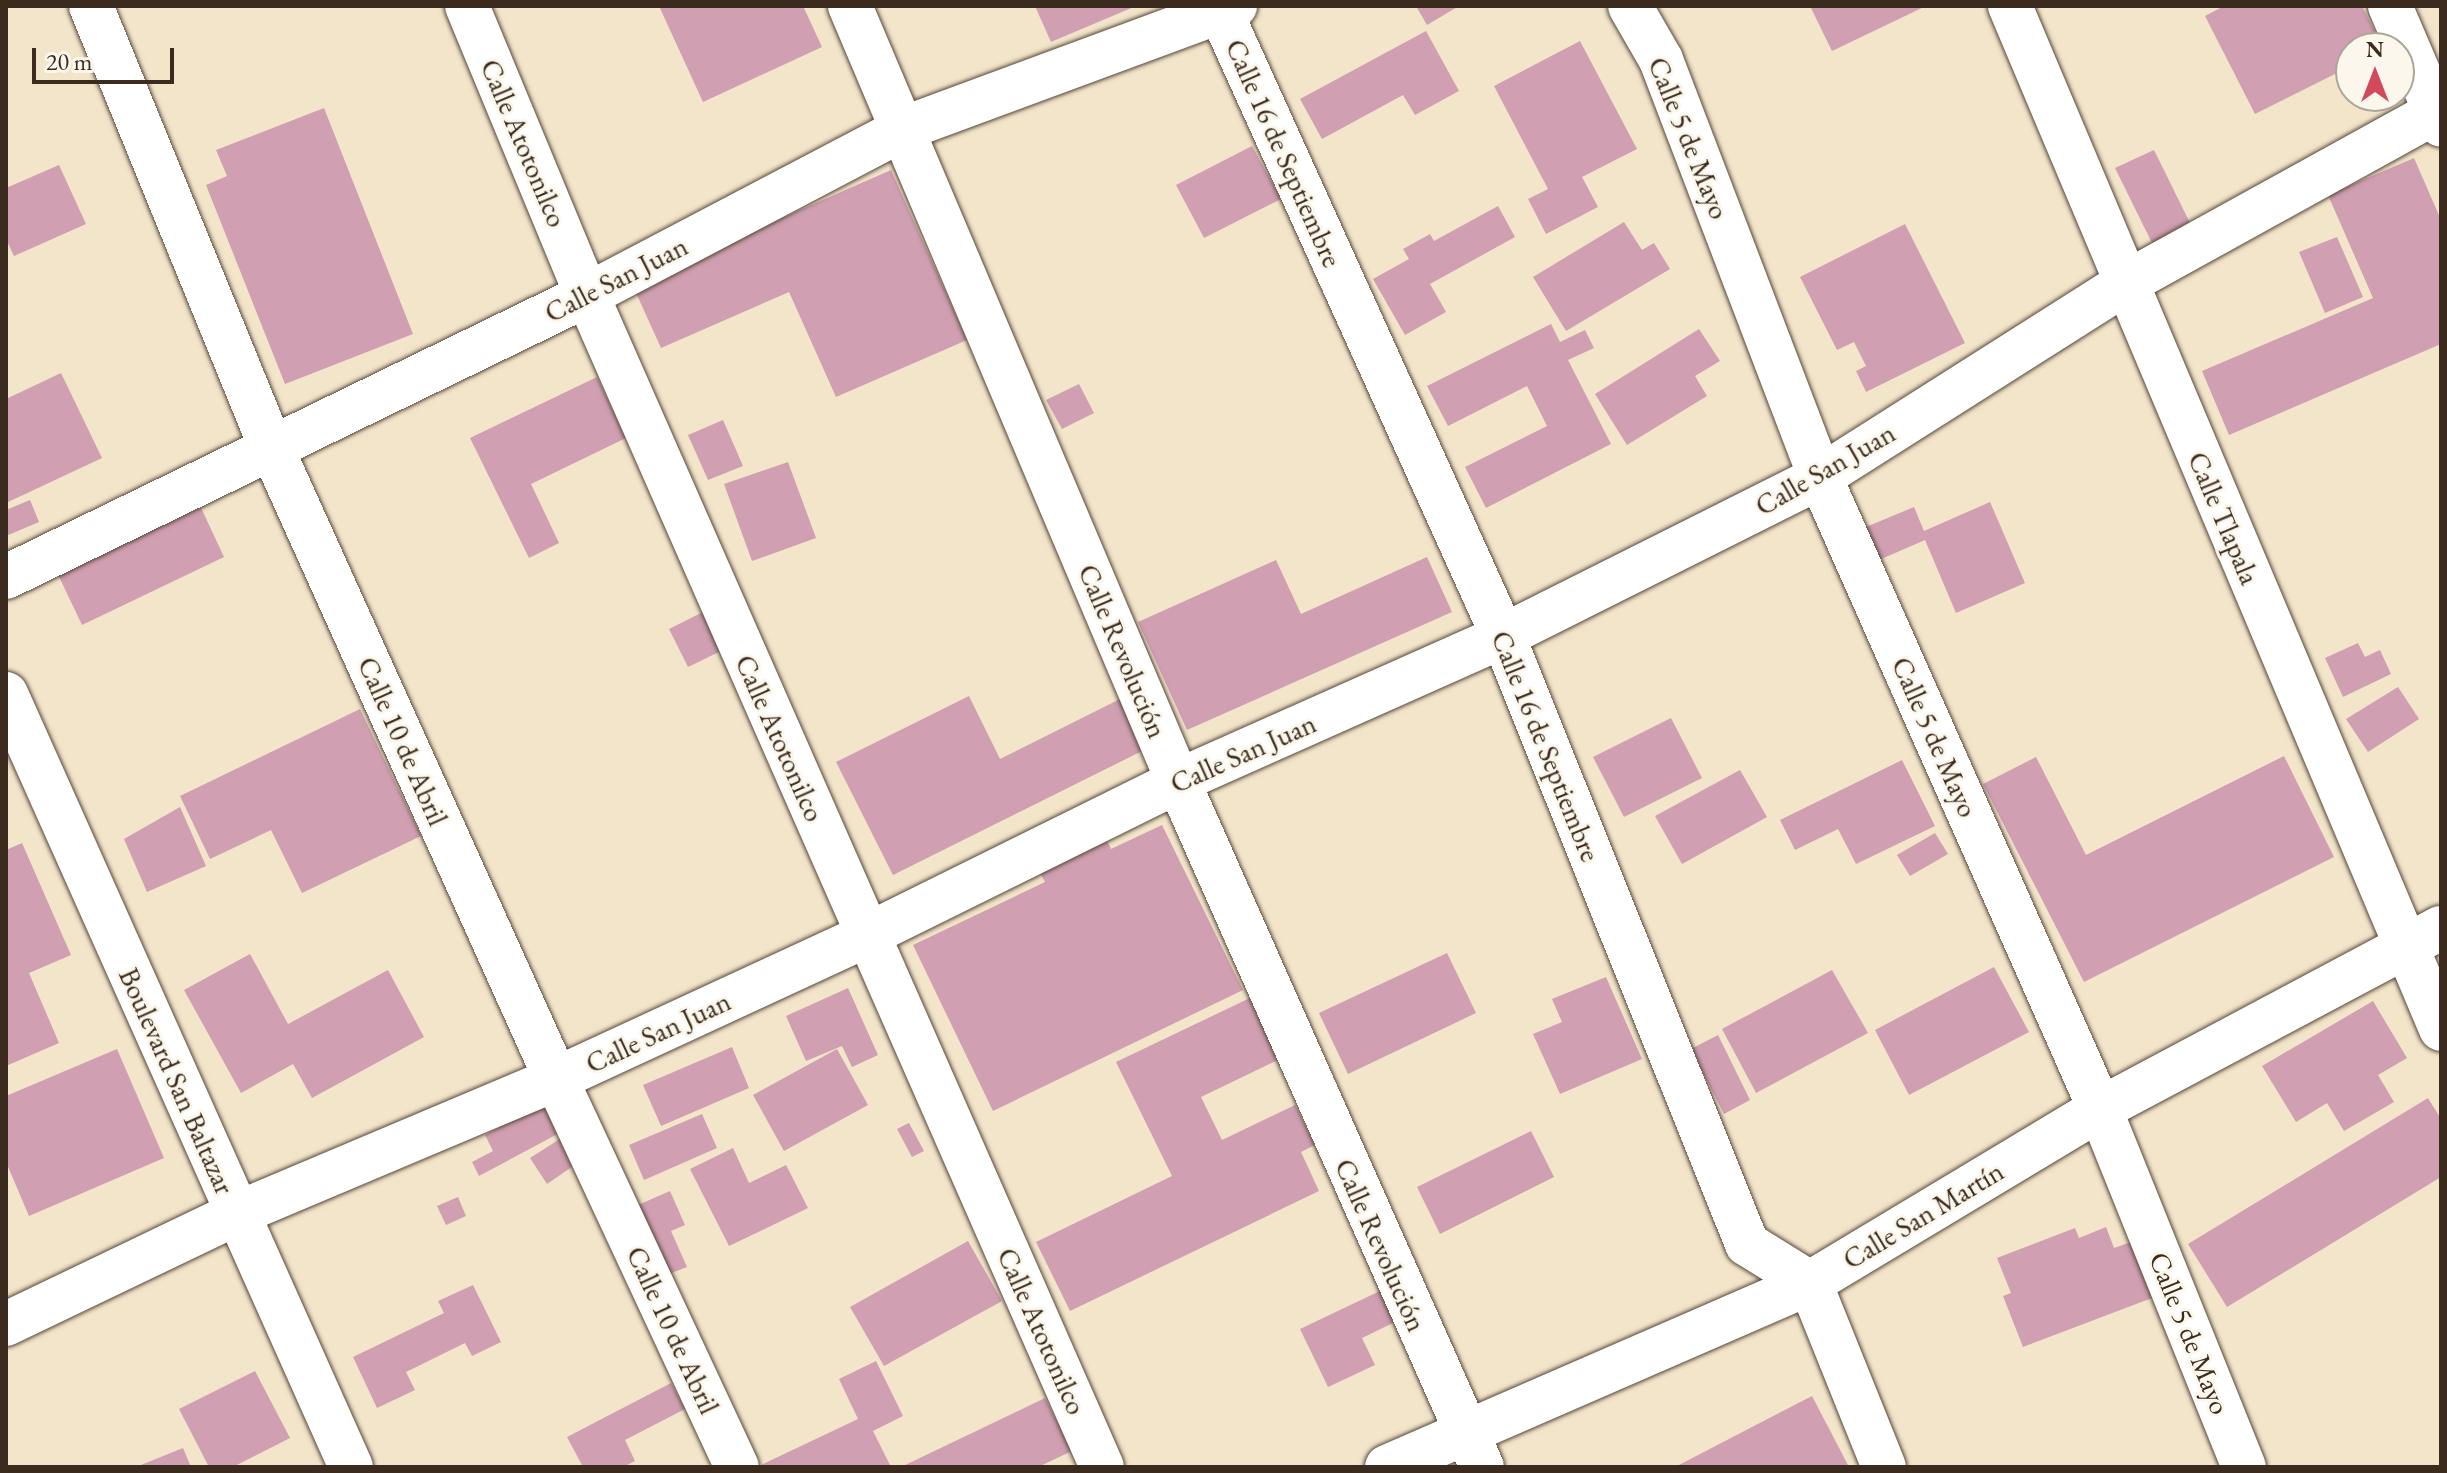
<!DOCTYPE html>
<meta charset="utf-8">
<style>
body{margin:0}
#map{position:relative;width:2447px;height:1473px;overflow:hidden;background:#f2e5ca;font-family:"EB Garamond",serif}
div>[style]{position:absolute}
.building>*{inset:0;background:#d09fb2}
.roads{filter:drop-shadow(0 0 2px #564638) drop-shadow(0 0 2px #564638)}
.street>*{height:44px;margin:-22px;padding:0 22px;transform-origin:22px;border-radius:22px;background:#fff}
span{translate:-50% -50%;white-space:nowrap;text-align:center;line-height:1.15;-webkit-text-stroke:6px #fbf7ec;paint-order:stroke}
.street-label{font-size:28px;color:#3b2a1e}
.frame{position:absolute;inset:0;border:8px solid #3b2a1e;pointer-events:none}
.north{position:absolute;left:2335px;top:32px;width:80px;height:80px;box-sizing:border-box;background:#fbf7ec;border:2px solid #aea59a;border-radius:50%;rotate:0deg;font-size:22px;font-weight:700;line-height:32px;text-align:center;color:#3b2a1e}
.north::after{content:'';display:block;margin:auto;width:28px;height:36px;background:#d1495b;clip-path:polygon(50% 0,100% 100%,50% 72%,0 100%)}
.scale{position:absolute;left:32px;top:48px;width:142px;height:36px;box-sizing:border-box;border:4px solid #3b2a1e;border-top:0;padding-left:10px;font-size:24px;line-height:28px;white-space:nowrap;color:#3b2a1e;-webkit-text-stroke:6px #fbf7ec;paint-order:stroke}
</style>
<div id="map">
<div class="building">
<i style="clip-path:polygon(659px 6px,803px 6px,822px 47px,703px 102px)"></i>
<i style="clip-path:polygon(1035px 6px,1136px 6px,1051px 42px)"></i>
<i style="clip-path:polygon(1416px 6px,1459px 6px,1427px 25px)"></i>
<i style="clip-path:polygon(1810px 6px,1926px 6px,1832px 51px)"></i>
<i style="clip-path:polygon(2224px 6px,2362px 6px,2383px 48px,2351px 48px,2351px 66px,2255px 114px,2205px 16px)"></i>
<i style="clip-path:polygon(1426px 31px,1459px 91px,1415px 115px,1403px 95px,1322px 139px,1300px 99px)"></i>
<i style="clip-path:polygon(1580px 41px,1637px 149px,1582px 177px,1598px 207px,1546px 234px,1528px 199px,1548px 189px,1494px 86px)"></i>
<i style="clip-path:polygon(324px 108px,413px 334px,285px 384px,206px 185px,227px 176px,216px 150px)"></i>
<i style="clip-path:polygon(1252px 146px,1281px 199px,1204px 238px,1176px 185px)"></i>
<i style="clip-path:polygon(2154px 150px,2191px 225px,2152px 243px,2115px 168px)"></i>
<i style="clip-path:polygon(2414px 158px,2441px 220px,2441px 344px,2229px 435px,2202px 371px,2373px 298px,2328px 195px)"></i>
<i style="clip-path:polygon(59px 165px,86px 224px,14px 256px,6px 239px,6px 188px)"></i>
<i style="clip-path:polygon(891px 170px,967px 340px,836px 397px,789px 292px,661px 348px,632px 284px)"></i>
<i style="clip-path:polygon(1498px 206px,1515px 237px,1430px 284px,1446px 312px,1405px 335px,1373px 279px,1409px 259px,1403px 249px,1430px 234px,1434px 241px)"></i>
<i style="clip-path:polygon(1624px 222px,1642px 250px,1654px 243px,1670px 269px,1566px 331px,1533px 277px)"></i>
<i style="clip-path:polygon(1905px 224px,1965px 343px,1866px 392px,1856px 371px,1866px 366px,1854px 342px,1837px 350px,1800px 277px)"></i>
<i style="clip-path:polygon(2337px 237px,2363px 297px,2325px 313px,2299px 252px)"></i>
<i style="clip-path:polygon(1551px 324px,1560px 342px,1585px 330px,1594px 348px,1568px 360px,1611px 444px,1486px 508px,1465px 467px,1547px 426px,1527px 386px,1448px 426px,1427px 386px)"></i>
<i style="clip-path:polygon(1699px 329px,1720px 361px,1695px 376px,1707px 396px,1627px 445px,1595px 394px)"></i>
<i style="clip-path:polygon(61px 373px,102px 458px,6px 503px,6px 399px)"></i>
<i style="clip-path:polygon(597px 377px,626px 438px,531px 484px,559px 543px,529px 558px,470px 438px)"></i>
<i style="clip-path:polygon(1079px 384px,1094px 413px,1062px 429px,1046px 400px)"></i>
<i style="clip-path:polygon(723px 420px,743px 466px,708px 480px,688px 435px)"></i>
<i style="clip-path:polygon(788px 462px,816px 538px,752px 561px,724px 484px)"></i>
<i style="clip-path:polygon(196px 497px,224px 557px,82px 625px,53px 564px)"></i>
<i style="clip-path:polygon(30px 500px,39px 522px,6px 536px,6px 510px)"></i>
<i style="clip-path:polygon(1990px 502px,2025px 583px,1956px 613px,1925px 540px,1879px 560px,1866px 527px,1914px 507px,1924px 531px)"></i>
<i style="clip-path:polygon(1427px 557px,1452px 612px,1187px 730px,1138px 622px,1276px 560px,1301px 614px)"></i>
<i style="clip-path:polygon(703px 612px,723px 650px,688px 667px,669px 629px)"></i>
<i style="clip-path:polygon(2358px 643px,2365px 657px,2380px 650px,2391px 674px,2343px 697px,2325px 658px)"></i>
<i style="clip-path:polygon(2398px 687px,2419px 719px,2368px 752px,2346px 719px)"></i>
<i style="clip-path:polygon(969px 696px,1000px 759px,1120px 699px,1146px 749px,893px 875px,836px 762px)"></i>
<i style="clip-path:polygon(360px 709px,421px 836px,302px 893px,271px 830px,210px 859px,180px 796px)"></i>
<i style="clip-path:polygon(1671px 718px,1702px 778px,1624px 817px,1593px 757px)"></i>
<i style="clip-path:polygon(2284px 756px,2334px 857px,2084px 982px,1983px 784px,2036px 757px,2086px 855px)"></i>
<i style="clip-path:polygon(1902px 760px,1935px 826px,1856px 864px,1838px 829px,1795px 850px,1780px 820px)"></i>
<i style="clip-path:polygon(1740px 770px,1767px 817px,1682px 864px,1655px 816px)"></i>
<i style="clip-path:polygon(180px 807px,206px 866px,147px 892px,124px 839px)"></i>
<i style="clip-path:polygon(1162px 825px,1243px 990px,993px 1111px,913px 945px,1045px 882px,1036px 865px,1103px 832px,1111px 849px)"></i>
<i style="clip-path:polygon(1935px 833px,1948px 854px,1910px 876px,1897px 855px)"></i>
<i style="clip-path:polygon(22px 843px,71px 955px,29px 973px,59px 1043px,6px 1066px,6px 850px)"></i>
<i style="clip-path:polygon(1447px 953px,1476px 1013px,1348px 1074px,1319px 1013px)"></i>
<i style="clip-path:polygon(250px 954px,288px 1024px,388px 970px,424px 1037px,312px 1098px,293px 1064px,241px 1093px,184px 990px)"></i>
<i style="clip-path:polygon(1994px 967px,2029px 1032px,1909px 1095px,1875px 1030px)"></i>
<i style="clip-path:polygon(1832px 970px,1868px 1033px,1756px 1093px,1722px 1029px)"></i>
<i style="clip-path:polygon(1606px 977px,1642px 1059px,1560px 1094px,1533px 1034px,1562px 1022px,1552px 999px)"></i>
<i style="clip-path:polygon(848px 988px,878px 1055px,852px 1067px,842px 1046px,806px 1061px,786px 1016px)"></i>
<i style="clip-path:polygon(1252px 997px,1282px 1058px,1201px 1097px,1222px 1140px,1295px 1105px,1315px 1145px,1301px 1152px,1319px 1191px,1070px 1311px,1036px 1242px,1172px 1176px,1116px 1062px)"></i>
<i style="clip-path:polygon(2373px 1001px,2407px 1058px,2378px 1075px,2394px 1102px,2344px 1131px,2327px 1103px,2296px 1122px,2262px 1066px)"></i>
<i style="clip-path:polygon(1718px 1035px,1750px 1100px,1724px 1114px,1691px 1049px)"></i>
<i style="clip-path:polygon(732px 1047px,749px 1088px,661px 1126px,643px 1085px)"></i>
<i style="clip-path:polygon(117px 1049px,164px 1158px,29px 1216px,6px 1162px,6px 1096px)"></i>
<i style="clip-path:polygon(837px 1049px,868px 1105px,784px 1151px,753px 1095px)"></i>
<i style="clip-path:polygon(2428px 1098px,2441px 1119px,2441px 1177px,2227px 1307px,2188px 1244px)"></i>
<i style="clip-path:polygon(549px 1101px,565px 1130px,479px 1176px,472px 1162px,493px 1151px,485px 1135px)"></i>
<i style="clip-path:polygon(702px 1114px,717px 1148px,644px 1180px,629px 1145px)"></i>
<i style="clip-path:polygon(909px 1123px,924px 1151px,912px 1157px,897px 1129px)"></i>
<i style="clip-path:polygon(1531px 1131px,1554px 1177px,1440px 1234px,1417px 1187px)"></i>
<i style="clip-path:polygon(563px 1137px,579px 1162px,547px 1184px,530px 1158px)"></i>
<i style="clip-path:polygon(733px 1148px,749px 1183px,786px 1165px,808px 1208px,729px 1246px,690px 1169px)"></i>
<i style="clip-path:polygon(670px 1191px,685px 1225px,671px 1231px,687px 1267px,669px 1274px,638px 1205px)"></i>
<i style="clip-path:polygon(458px 1197px,466px 1216px,446px 1225px,437px 1206px)"></i>
<i style="clip-path:polygon(2106px 1227px,2114px 1248px,2131px 1242px,2152px 1298px,2023px 1347px,2003px 1296px,2011px 1293px,1997px 1258px,2075px 1228px,2079px 1238px)"></i>
<i style="clip-path:polygon(968px 1241px,1002px 1301px,884px 1366px,850px 1307px)"></i>
<i style="clip-path:polygon(473px 1285px,501px 1342px,472px 1356px,465px 1343px,406px 1372px,415px 1390px,377px 1408px,353px 1357px,444px 1313px,438px 1301px)"></i>
<i style="clip-path:polygon(1382px 1290px,1397px 1321px,1362px 1338px,1375px 1365px,1328px 1387px,1300px 1329px)"></i>
<i style="clip-path:polygon(876px 1361px,903px 1416px,873px 1431px,891px 1467px,757px 1467px,858px 1419px,839px 1379px)"></i>
<i style="clip-path:polygon(255px 1371px,290px 1438px,233px 1467px,209px 1467px,179px 1409px)"></i>
<i style="clip-path:polygon(671px 1383px,685px 1409px,625px 1440px,635px 1461px,623px 1467px,583px 1467px,567px 1437px)"></i>
<i style="clip-path:polygon(1812px 1396px,1849px 1467px,1675px 1467px)"></i>
<i style="clip-path:polygon(1045px 1398px,1072px 1451px,1038px 1467px,901px 1467px)"></i>
<i style="clip-path:polygon(183px 1448px,191px 1467px,136px 1467px)"></i>
</div>
<div class="roads">
<div class="street">
<i style="left:91px;top:6px;width:481px;rotate:67.8deg"></i>
<i style="left:273px;top:451px;width:689px;rotate:65.74deg"></i>
<i style="left:556px;top:1079px;width:428px;rotate:65deg"></i>
<i style="left:467px;top:6px;width:313px;rotate:67.5deg"></i>
<i style="left:587px;top:295px;width:1280px;rotate:66.28deg"></i>
<i style="left:850px;top:6px;width:842px;rotate:67.06deg"></i>
<i style="left:1178px;top:781px;width:750px;rotate:66.1deg"></i>
<i style="left:1218px;top:6px;width:691px;rotate:65.66deg"></i>
<i style="left:1503px;top:636px;width:655px;rotate:68.13deg"></i>
<i style="left:1747px;top:1244px;width:74px;rotate:31.8deg"></i>
<i style="left:1810px;top:1283px;width:198px;rotate:68.1deg"></i>
<i style="left:1630px;top:6px;width:62px;rotate:60.1deg"></i>
<i style="left:1661px;top:60px;width:446px;rotate:69.1deg"></i>
<i style="left:1820px;top:477px;width:691px;rotate:66.1deg"></i>
<i style="left:2100px;top:1109px;width:386px;rotate:68.1deg"></i>
<i style="left:2010px;top:6px;width:1110px;rotate:67.15deg"></i>
<i style="left:2390px;top:6px;width:129px;rotate:66.8deg"></i>
<i style="left:6px;top:577px;width:646px;rotate:-25.89deg"></i>
<i style="left:587px;top:295px;width:359px;rotate:-27.7deg"></i>
<i style="left:905px;top:128px;width:352px;rotate:-20.3deg"></i>
<i style="left:6px;top:694px;width:846px;rotate:65.95deg"></i>
<i style="left:6px;top:1324px;width:255px;rotate:-25.6deg"></i>
<i style="left:236px;top:1214px;width:347px;rotate:-22.9deg"></i>
<i style="left:556px;top:1079px;width:343px;rotate:-24.8deg"></i>
<i style="left:867px;top:935px;width:347px;rotate:-26.3deg"></i>
<i style="left:1178px;top:781px;width:356px;rotate:-24deg"></i>
<i style="left:1503px;top:636px;width:355px;rotate:-26.6deg"></i>
<i style="left:1820px;top:477px;width:360px;rotate:-32.4deg"></i>
<i style="left:2124px;top:284px;width:362px;rotate:-28.9deg"></i>
<i style="left:1387px;top:1467px;width:461px;rotate:-23.5deg"></i>
<i style="left:1810px;top:1283px;width:338px;rotate:-31deg"></i>
<i style="left:2100px;top:1109px;width:386px;rotate:-28deg"></i>
</div>
</div>
<div class="street-label">
<span style="left:1689px;top:138px;rotate:68deg">Calle 5 de Mayo</span>
<span style="left:524px;top:143px;rotate:67deg">Calle Atotonilco</span>
<span style="left:1284px;top:153px;rotate:66deg">Calle 16 de Septiembre</span>
<span style="left:616px;top:279px;rotate:-27deg">Calle San Juan</span>
<span style="left:1825px;top:469px;rotate:-30deg">Calle San Juan</span>
<span style="left:2224px;top:518px;rotate:67deg">Calle Tlapala</span>
<span style="left:1123px;top:651px;rotate:67deg">Calle Revolución</span>
<span style="left:1935px;top:737px;rotate:66deg">Calle 5 de Mayo</span>
<span style="left:780px;top:738px;rotate:66deg">Calle Atotonilco</span>
<span style="left:403px;top:741px;rotate:66deg">Calle 10 de Abril</span>
<span style="left:1546px;top:746px;rotate:68deg">Calle 16 de Septiembre</span>
<span style="left:1243px;top:753px;rotate:-24deg">Calle San Juan</span>
<span style="left:658px;top:1032px;rotate:-25deg">Calle San Juan</span>
<span style="left:177px;top:1081px;rotate:66deg">Boulevard San Baltazar</span>
<span style="left:1923px;top:1215px;rotate:-31deg">Calle San Martín</span>
<span style="left:1381px;top:1245px;rotate:66deg">Calle Revolución</span>
<span style="left:673px;top:1330px;rotate:65deg">Calle 10 de Abril</span>
<span style="left:1042px;top:1331px;rotate:66deg">Calle Atotonilco</span>
<span style="left:2190px;top:1333px;rotate:68deg">Calle 5 de Mayo</span>
</div>
<div class="frame"></div>
<div class="north">N</div>
<div class="scale">20 m</div>
</div>
